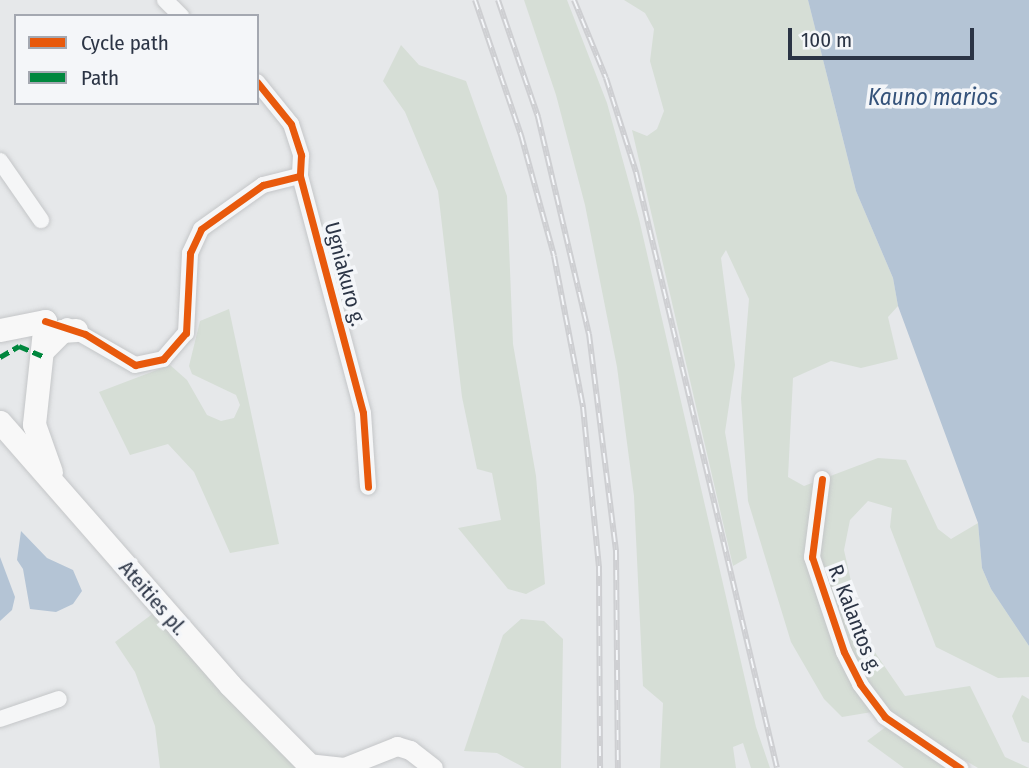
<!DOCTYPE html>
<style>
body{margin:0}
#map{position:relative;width:1029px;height:768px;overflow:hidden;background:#e6e8ea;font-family:"Fira Sans Condensed",sans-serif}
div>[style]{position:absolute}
.green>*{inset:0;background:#d6ded6}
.water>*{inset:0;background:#b4c4d5}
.roads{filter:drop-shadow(0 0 2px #c4c6c8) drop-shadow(0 0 2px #c4c6c8)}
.minor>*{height:16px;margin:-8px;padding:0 8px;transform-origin:8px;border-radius:8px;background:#f5f6f7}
.major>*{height:19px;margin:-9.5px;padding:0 9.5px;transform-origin:9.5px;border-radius:9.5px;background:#f8f8f8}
.highway>*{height:23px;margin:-11.5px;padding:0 11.5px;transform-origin:11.5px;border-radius:11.5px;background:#f8f8f8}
.rail>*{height:6px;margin-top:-3px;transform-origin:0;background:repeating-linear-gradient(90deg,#f4f6f9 0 10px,#cecfd2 0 20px);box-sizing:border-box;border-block:2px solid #cecfd2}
.quiet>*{height:5px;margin-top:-2.5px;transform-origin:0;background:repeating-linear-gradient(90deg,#00873e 0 10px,transparent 0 15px)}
.cycleway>*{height:7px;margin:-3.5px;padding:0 3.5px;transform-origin:3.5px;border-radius:3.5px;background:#e8590c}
span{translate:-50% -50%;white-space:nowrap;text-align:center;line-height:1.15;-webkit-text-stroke:7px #f4f6f9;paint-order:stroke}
.street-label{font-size:21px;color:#2b3445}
.water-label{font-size:23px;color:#34527a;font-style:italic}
.legend{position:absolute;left:14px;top:14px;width:245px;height:91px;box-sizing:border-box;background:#f4f6f9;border:2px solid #a4a8b1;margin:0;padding:9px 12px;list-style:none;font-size:21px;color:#2b3445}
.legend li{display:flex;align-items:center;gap:14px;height:35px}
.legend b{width:35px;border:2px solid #a4a8b1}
.scale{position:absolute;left:788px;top:28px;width:186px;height:32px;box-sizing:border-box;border:4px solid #2b3445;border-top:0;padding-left:9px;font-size:21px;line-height:24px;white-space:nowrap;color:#2b3445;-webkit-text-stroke:5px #f4f6f9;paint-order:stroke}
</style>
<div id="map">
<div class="green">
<i style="clip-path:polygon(524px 0,567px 0,607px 103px,639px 219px,756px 727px,770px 768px,751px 768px,743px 743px,733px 747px,736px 768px,660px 768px,663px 703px,643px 686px,634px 496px,617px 367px,585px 205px,556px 95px)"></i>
<i style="clip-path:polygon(624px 0,808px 0,856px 191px,893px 278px,898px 306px,888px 317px,898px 359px,861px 368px,831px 361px,793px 378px,788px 477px,804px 486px,878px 458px,906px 460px,938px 529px,951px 539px,978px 523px,982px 568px,991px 589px,1029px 646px,1029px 677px,998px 678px,936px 647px,890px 527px,892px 508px,868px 501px,850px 520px,844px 550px,863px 635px,905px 696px,970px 686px,1005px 757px,1029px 768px,978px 768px,963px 759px,943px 768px,904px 768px,867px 741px,891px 723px,884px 710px,842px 717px,824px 699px,791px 642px,748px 501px,741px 398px,749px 299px,726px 250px,721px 258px,735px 365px,725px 432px,747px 558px,733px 566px,632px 130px,647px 136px,657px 129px,664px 111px,650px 61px,654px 29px,645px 13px)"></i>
<i style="clip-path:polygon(401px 45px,419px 65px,466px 81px,507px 196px,513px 344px,536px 476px,545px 584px,526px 594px,508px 589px,458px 528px,501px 520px,492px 473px,477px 469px,462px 397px,438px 191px,405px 112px,383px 81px)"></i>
<i style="clip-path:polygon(229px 309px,279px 544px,230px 553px,194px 472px,168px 444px,130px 455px,99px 392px,170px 365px,187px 380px,207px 415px,221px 421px,234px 418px,240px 405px,236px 395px,192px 374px,189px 366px,200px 321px)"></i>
<i style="clip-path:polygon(155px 612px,302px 768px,160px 768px,155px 726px,135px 672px,115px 642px)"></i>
<i style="clip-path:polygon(521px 619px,544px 621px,563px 639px,561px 768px,525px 768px,497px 753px,464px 751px,503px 635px)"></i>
<i style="clip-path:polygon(1022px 695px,1029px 699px,1029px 743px,1022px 741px,1012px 716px)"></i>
</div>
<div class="water">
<i style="clip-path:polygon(808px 0,1029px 0,1029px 646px,991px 589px,982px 568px,978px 523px,898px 306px,893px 278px,856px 191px)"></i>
<i style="clip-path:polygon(21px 531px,47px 558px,73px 570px,82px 591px,73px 604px,56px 612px,30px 609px,23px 569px,17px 560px)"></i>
<i style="clip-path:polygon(0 557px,15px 597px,12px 610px,0 621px)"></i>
</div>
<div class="roads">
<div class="minor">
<i style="left:165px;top:0;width:23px;rotate:45deg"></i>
<i style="left:257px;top:82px;width:54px;rotate:51deg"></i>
<i style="left:291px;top:124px;width:33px;rotate:72deg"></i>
<i style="left:301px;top:155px;width:21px;rotate:93deg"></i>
<i style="left:300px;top:176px;width:245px;rotate:75.1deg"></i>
<i style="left:363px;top:413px;width:74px;rotate:86.1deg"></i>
<i style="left:0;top:161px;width:72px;rotate:55.2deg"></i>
<i style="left:67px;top:326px;width:78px;rotate:29.8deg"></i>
<i style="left:135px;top:365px;width:29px;rotate:-12deg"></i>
<i style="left:163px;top:359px;width:35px;rotate:-49deg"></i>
<i style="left:186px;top:333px;width:80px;rotate:-87.1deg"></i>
<i style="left:190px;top:253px;width:26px;rotate:-65deg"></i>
<i style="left:201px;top:229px;width:76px;rotate:-35.4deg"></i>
<i style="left:263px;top:185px;width:38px;rotate:-14deg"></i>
<i style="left:822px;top:479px;width:79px;rotate:97.3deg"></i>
<i style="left:812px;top:557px;width:100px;rotate:71.4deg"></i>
<i style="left:844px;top:652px;width:36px;rotate:63deg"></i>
<i style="left:860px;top:684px;width:41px;rotate:52.9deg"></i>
<i style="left:885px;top:717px;width:91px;rotate:34.2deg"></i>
<i style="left:0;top:719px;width:62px;rotate:-18.7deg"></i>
</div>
<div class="major">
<i style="left:307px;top:763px;width:37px;rotate:6deg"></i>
<i style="left:344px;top:767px;width:57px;rotate:-21.6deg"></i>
<i style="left:397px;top:746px;width:14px;rotate:17deg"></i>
<i style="left:410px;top:750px;width:29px;rotate:38deg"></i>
</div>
<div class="highway">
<i style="left:0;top:330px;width:46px;rotate:-11.3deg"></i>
<i style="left:45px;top:321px;width:104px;rotate:96.1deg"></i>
<i style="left:34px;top:424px;width:51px;rotate:70.5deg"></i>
<i style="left:44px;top:349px;width:25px;rotate:-45deg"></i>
<i style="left:62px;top:331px;width:14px;rotate:-4deg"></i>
<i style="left:0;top:422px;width:349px;rotate:48.8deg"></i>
<i style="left:230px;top:685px;width:117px;rotate:45.3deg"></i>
</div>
</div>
<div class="rail">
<i style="left:475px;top:0;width:143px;rotate:71.2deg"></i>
<i style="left:521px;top:135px;width:125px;rotate:74.7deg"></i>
<i style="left:554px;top:256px;width:154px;rotate:79.1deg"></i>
<i style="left:583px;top:407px;width:160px;rotate:84.3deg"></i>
<i style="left:599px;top:566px;width:202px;rotate:89.7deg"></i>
<i style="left:498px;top:0;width:124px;rotate:71.1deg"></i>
<i style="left:538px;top:117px;width:223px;rotate:76.8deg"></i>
<i style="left:589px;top:334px;width:218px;rotate:82.9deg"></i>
<i style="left:616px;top:550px;width:218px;rotate:89.5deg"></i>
<i style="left:574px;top:0;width:84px;rotate:67.7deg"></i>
<i style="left:606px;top:78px;width:99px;rotate:72.3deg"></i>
<i style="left:636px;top:172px;width:612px;rotate:76.69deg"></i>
</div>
<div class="quiet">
<i style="left:0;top:357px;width:22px;rotate:-30deg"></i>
<i style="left:19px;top:346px;width:26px;rotate:23deg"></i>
</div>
<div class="cycleway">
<i style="left:257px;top:82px;width:54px;rotate:51deg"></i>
<i style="left:291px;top:124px;width:33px;rotate:72deg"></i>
<i style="left:301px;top:155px;width:21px;rotate:93deg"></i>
<i style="left:300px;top:176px;width:245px;rotate:75.1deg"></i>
<i style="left:363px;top:413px;width:74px;rotate:86.1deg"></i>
<i style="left:45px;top:321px;width:42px;rotate:18deg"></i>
<i style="left:85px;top:334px;width:59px;rotate:31.8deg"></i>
<i style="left:135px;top:365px;width:29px;rotate:-12deg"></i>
<i style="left:163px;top:359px;width:35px;rotate:-49deg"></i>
<i style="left:186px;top:333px;width:80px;rotate:-87.1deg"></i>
<i style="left:190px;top:253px;width:26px;rotate:-65deg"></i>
<i style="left:201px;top:229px;width:76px;rotate:-35.4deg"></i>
<i style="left:263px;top:185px;width:38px;rotate:-14deg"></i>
<i style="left:822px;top:479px;width:79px;rotate:97.3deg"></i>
<i style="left:812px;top:557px;width:100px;rotate:71.4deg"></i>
<i style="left:844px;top:652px;width:36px;rotate:63deg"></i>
<i style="left:860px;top:684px;width:41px;rotate:52.9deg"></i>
<i style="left:885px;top:717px;width:91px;rotate:34.2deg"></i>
</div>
<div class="street-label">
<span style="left:345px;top:274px;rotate:75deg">Ugniakuro g.</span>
<span style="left:153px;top:598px;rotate:49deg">Ateities pl.</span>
<span style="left:855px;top:619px;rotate:69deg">R. Kalantos g.</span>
</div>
<div class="water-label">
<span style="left:933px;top:97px">Kauno marios</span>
</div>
<ul class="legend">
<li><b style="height:9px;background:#e8590c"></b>Cycle path</li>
<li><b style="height:9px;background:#00873e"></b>Path</li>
</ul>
<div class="scale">100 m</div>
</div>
